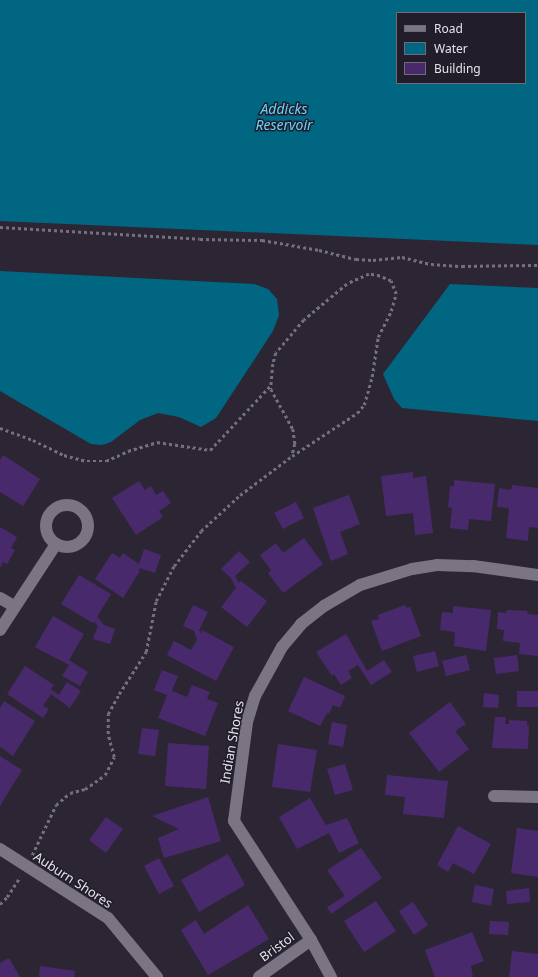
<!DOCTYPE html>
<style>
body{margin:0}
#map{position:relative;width:538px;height:977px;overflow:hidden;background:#2c2634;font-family:"Noto Sans",sans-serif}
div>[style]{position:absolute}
.water>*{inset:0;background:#006681}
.building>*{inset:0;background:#482a6c}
.path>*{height:2.5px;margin-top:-1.25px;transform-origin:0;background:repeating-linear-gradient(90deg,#74707c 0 3px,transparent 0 6px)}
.street>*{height:12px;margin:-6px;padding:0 6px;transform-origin:6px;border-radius:6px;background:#7a7485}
.street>.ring{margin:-6px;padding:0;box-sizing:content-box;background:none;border:12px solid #7a7485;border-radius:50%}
span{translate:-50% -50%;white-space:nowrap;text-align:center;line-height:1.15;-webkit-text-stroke:3px #221d2a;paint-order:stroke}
.street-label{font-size:13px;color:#e5e2eb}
.water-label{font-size:14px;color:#66d3f9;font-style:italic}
.legend{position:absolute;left:396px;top:12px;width:130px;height:72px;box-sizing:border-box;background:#221d2a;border:1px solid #706c77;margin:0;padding:5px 7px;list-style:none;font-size:12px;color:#e5e2eb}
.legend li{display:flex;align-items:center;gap:8px;height:20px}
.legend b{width:20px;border:1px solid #706c77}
</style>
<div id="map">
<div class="water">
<i style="clip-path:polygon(evenodd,0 0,538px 0,538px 245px,0 221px,0 0,397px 13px,525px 13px,525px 83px,397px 83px,397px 13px)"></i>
<i style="clip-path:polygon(0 271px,254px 284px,268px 289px,277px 299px,279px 315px,273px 331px,216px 418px,201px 427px,179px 417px,158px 413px,140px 420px,111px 442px,102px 445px,91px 444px,0 391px)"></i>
<i style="clip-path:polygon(450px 284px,538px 288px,538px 421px,402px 408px,394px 399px,383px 374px)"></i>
</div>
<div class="building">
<i style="clip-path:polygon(3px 455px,40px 479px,23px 506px,0 492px,0 460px)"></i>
<i style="clip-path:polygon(413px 472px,413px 478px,426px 476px,433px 533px,415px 535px,413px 513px,386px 516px,381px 476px)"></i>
<i style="clip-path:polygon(454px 480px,495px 484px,491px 521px,469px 519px,468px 530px,450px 528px,452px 508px,448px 507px,450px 486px,454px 486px)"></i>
<i style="clip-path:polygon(139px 481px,145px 490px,151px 486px,156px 495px,163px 491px,171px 503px,159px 511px,163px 517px,136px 535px,112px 498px)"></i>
<i style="clip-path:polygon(512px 485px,538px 488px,538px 528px,529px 527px,528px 541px,506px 538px,509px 508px,497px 507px,499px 488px,511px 490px)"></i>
<i style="clip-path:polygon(349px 495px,360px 524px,340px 532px,348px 554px,331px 561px,313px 508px)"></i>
<i style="clip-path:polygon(296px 502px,304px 518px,283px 529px,274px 513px)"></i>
<i style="clip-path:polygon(0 527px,17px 537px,11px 548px,15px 550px,7px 564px,3px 562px,0 568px)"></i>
<i style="clip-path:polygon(304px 538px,323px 564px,283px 593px,268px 573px,271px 570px,260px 555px,276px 543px,283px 553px)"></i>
<i style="clip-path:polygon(144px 549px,161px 555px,155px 573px,140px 568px,139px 570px,140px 571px,123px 598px,95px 579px,112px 553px,120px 558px,123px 553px,139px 564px)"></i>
<i style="clip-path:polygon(239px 551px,250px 562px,235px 576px,239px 583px,241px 581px,267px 601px,247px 627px,221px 607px,236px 588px,231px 578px,221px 569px)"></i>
<i style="clip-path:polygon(79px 575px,111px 594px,97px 617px,104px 625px,115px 629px,110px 644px,93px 639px,98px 626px,94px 621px,93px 623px,61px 604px)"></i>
<i style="clip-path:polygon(193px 605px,208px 612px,199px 630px,201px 633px,202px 630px,234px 647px,216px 681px,167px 655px,174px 641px,191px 650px,197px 640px,194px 631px,183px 626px)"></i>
<i style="clip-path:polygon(405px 605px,406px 608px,410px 607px,421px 636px,382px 651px,371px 621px,379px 619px,378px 615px)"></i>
<i style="clip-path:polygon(453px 606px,491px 610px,486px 651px,454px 646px,455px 632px,440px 630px,442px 612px,453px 613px)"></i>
<i style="clip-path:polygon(507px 610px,528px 611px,527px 614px,538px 615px,538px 656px,519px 654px,520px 643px,503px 641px,504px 630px,497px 629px,498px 612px,506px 613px)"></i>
<i style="clip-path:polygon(53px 616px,84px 634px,69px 660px,88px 672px,80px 686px,62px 676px,69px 665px,35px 647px)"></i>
<i style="clip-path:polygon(346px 634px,367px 671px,384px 660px,392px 672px,371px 685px,358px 665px,348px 671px,352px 678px,341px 685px,334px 674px,332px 676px,316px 652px)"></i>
<i style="clip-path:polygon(435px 651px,439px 666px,417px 672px,413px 656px)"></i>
<i style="clip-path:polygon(466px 655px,470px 670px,446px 676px,442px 661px)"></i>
<i style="clip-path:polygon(517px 655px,519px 671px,496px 674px,494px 658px)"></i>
<i style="clip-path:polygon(25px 666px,54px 685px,51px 689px,59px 695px,67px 682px,81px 691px,70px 708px,51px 694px,43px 706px,49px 709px,43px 718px,7px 694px)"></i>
<i style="clip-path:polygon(162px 670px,178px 676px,172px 691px,187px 697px,192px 685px,210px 692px,207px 699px,218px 703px,205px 736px,158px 718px,167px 695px,154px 690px)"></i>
<i style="clip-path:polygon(304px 677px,345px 696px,340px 708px,333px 705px,329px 714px,327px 713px,320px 726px,288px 711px)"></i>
<i style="clip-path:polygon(517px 691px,538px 691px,538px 707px,517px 707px)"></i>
<i style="clip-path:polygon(484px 693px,499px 695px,498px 708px,483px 707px)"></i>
<i style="clip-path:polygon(4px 701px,35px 721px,13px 756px,0 747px,0 708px)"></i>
<i style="clip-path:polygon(450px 702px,466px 724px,455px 731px,469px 749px,439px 772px,409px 733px)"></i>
<i style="clip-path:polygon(495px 717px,506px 717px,505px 724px,509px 724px,509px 720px,527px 721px,527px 725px,529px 725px,528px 749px,492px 748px)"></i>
<i style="clip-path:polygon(332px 722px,347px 725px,343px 747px,328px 744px)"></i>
<i style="clip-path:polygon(142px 728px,159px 730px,155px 756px,138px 754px)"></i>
<i style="clip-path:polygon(168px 743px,209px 746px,206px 789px,165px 786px)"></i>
<i style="clip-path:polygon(278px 744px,317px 750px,310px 792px,272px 787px)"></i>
<i style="clip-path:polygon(0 756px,22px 770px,0 806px)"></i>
<i style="clip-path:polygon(345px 764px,353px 790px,335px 795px,327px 769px)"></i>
<i style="clip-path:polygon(387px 775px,448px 781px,444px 818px,403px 814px,405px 797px,385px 795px)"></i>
<i style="clip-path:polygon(208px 797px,221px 841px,164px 858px,158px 838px,179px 829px,152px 816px)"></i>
<i style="clip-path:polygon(310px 798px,326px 825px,347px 818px,359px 843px,339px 853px,329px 833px,297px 849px,279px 817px)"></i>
<i style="clip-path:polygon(106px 817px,123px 829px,106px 853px,89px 840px)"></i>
<i style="clip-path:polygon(458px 826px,491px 844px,474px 874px,453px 863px,448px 872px,437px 865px)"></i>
<i style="clip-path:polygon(517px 828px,538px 831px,538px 877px,511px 873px)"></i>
<i style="clip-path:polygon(361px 848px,382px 878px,331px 914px,327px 907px,345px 896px,327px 870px)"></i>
<i style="clip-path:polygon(228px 854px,245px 885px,199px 912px,181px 880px)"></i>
<i style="clip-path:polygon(159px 858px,174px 886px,159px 894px,144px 866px)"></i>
<i style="clip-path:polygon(475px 885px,494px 889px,491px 906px,472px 902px)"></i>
<i style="clip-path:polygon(529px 888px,530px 902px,507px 904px,506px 891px)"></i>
<i style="clip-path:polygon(376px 901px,396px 931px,364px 952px,344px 921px)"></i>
<i style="clip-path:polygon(413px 902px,428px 925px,414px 935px,399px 911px)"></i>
<i style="clip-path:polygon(248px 905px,269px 939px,208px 975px,181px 930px,196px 920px,204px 934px)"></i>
<i style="clip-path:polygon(490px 921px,509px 922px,508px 935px,489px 934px)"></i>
<i style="clip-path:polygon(472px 932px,484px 961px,471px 966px,473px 977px,435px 977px,425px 950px)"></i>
<i style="clip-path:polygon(512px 951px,538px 954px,538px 977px,509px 977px)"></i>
<i style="clip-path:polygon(9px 958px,20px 977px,0 977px,0 963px)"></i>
<i style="clip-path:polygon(40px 966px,75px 971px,74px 977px,39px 977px)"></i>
</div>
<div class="path">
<i style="left:0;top:227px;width:200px;rotate:3.4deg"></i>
<i style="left:200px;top:239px;width:62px;rotate:0.9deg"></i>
<i style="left:262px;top:240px;width:58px;rotate:10deg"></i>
<i style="left:319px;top:250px;width:38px;rotate:14deg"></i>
<i style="left:356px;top:259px;width:17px;rotate:3deg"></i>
<i style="left:373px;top:260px;width:29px;rotate:-6deg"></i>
<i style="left:402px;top:257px;width:30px;rotate:14deg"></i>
<i style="left:431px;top:264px;width:31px;rotate:4deg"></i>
<i style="left:462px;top:266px;width:76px;rotate:-0.8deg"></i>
<i style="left:0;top:428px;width:35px;rotate:20deg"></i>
<i style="left:33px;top:440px;width:34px;rotate:26deg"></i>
<i style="left:64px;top:455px;width:24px;rotate:15deg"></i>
<i style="left:87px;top:461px;width:19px"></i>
<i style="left:106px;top:461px;width:24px;rotate:-24deg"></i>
<i style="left:128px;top:451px;width:30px;rotate:-17deg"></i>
<i style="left:157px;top:442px;width:54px;rotate:8.6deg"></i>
<i style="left:210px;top:450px;width:89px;rotate:-46.8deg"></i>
<i style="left:32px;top:855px;width:55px;rotate:-64.4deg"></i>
<i style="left:56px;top:805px;width:18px;rotate:-41deg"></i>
<i style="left:70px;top:793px;width:16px;rotate:-15deg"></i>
<i style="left:85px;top:789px;width:24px;rotate:-35deg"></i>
<i style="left:105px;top:775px;width:20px;rotate:-63deg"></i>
<i style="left:114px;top:757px;width:24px;rotate:-105deg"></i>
<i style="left:108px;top:734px;width:20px;rotate:-90deg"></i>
<i style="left:108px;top:714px;width:23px;rotate:-61deg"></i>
<i style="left:119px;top:694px;width:50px;rotate:-57.3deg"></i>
<i style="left:146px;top:652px;width:52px;rotate:-78.9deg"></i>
<i style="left:156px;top:601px;width:39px;rotate:-63deg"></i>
<i style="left:174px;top:566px;width:44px;rotate:-52.4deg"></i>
<i style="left:201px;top:531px;width:53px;rotate:-42.7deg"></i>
<i style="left:240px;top:495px;width:65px;rotate:-36.9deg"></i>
<i style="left:292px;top:456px;width:78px;rotate:-33.5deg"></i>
<i style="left:357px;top:413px;width:11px;rotate:-49deg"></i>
<i style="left:364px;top:405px;width:29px;rotate:-74deg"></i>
<i style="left:372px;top:377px;width:40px;rotate:-81.5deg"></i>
<i style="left:378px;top:337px;width:29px;rotate:-63deg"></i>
<i style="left:391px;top:311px;width:18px;rotate:-74deg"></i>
<i style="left:396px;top:294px;width:14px;rotate:-111deg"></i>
<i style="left:391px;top:281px;width:12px;rotate:-156deg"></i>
<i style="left:380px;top:276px;width:11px;rotate:-170deg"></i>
<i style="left:369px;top:274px;width:24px;rotate:156deg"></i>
<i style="left:347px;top:284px;width:56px;rotate:140.1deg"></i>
<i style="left:304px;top:320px;width:43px;rotate:130.3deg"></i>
<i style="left:276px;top:353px;width:11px;rotate:105deg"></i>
<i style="left:273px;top:364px;width:25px;rotate:95deg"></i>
<i style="left:271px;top:389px;width:46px;rotate:61.2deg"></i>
<i style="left:293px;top:429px;width:15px;rotate:82deg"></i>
<i style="left:295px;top:444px;width:12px;rotate:104deg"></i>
<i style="left:0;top:904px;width:10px;rotate:-45deg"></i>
<i style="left:7px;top:897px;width:24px;rotate:-57deg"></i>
</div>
<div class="street">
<i class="ring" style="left:46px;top:505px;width:30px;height:30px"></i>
<i style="left:0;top:598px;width:16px;rotate:30deg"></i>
<i style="left:0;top:630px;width:103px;rotate:-56.9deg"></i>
<i style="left:494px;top:796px;width:44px;rotate:1.3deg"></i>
<i style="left:0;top:849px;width:128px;rotate:32.6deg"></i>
<i style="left:108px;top:918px;width:77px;rotate:50.3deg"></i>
<i style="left:259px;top:977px;width:64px;rotate:-35.4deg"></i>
<i style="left:331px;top:977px;width:42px;rotate:-118.4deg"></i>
<i style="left:311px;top:940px;width:142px;rotate:-122.9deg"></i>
<i style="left:234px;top:821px;width:100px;rotate:-82.5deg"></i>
<i style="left:247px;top:722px;width:27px;rotate:-73deg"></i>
<i style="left:255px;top:696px;width:56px;rotate:-61.1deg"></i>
<i style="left:282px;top:647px;width:30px;rotate:-50deg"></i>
<i style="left:301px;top:624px;width:29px;rotate:-38deg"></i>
<i style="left:324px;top:606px;width:42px;rotate:-30.3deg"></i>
<i style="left:360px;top:585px;width:54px;rotate:-17.1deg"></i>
<i style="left:412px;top:569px;width:25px;rotate:-9deg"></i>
<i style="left:437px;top:565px;width:36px;rotate:2deg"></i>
<i style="left:473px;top:566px;width:66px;rotate:7.9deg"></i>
</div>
<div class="street-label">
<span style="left:232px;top:742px;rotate:-80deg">Indian Shores</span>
<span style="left:73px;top:880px;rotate:33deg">Auburn Shores</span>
<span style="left:277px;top:947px;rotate:-36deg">Bristol</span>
</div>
<div class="water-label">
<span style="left:284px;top:117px">Addicks<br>Reservoir</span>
</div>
<ul class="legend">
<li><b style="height:5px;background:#7a7485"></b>Road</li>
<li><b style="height:11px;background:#006681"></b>Water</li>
<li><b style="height:11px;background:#482a6c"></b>Building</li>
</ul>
</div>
